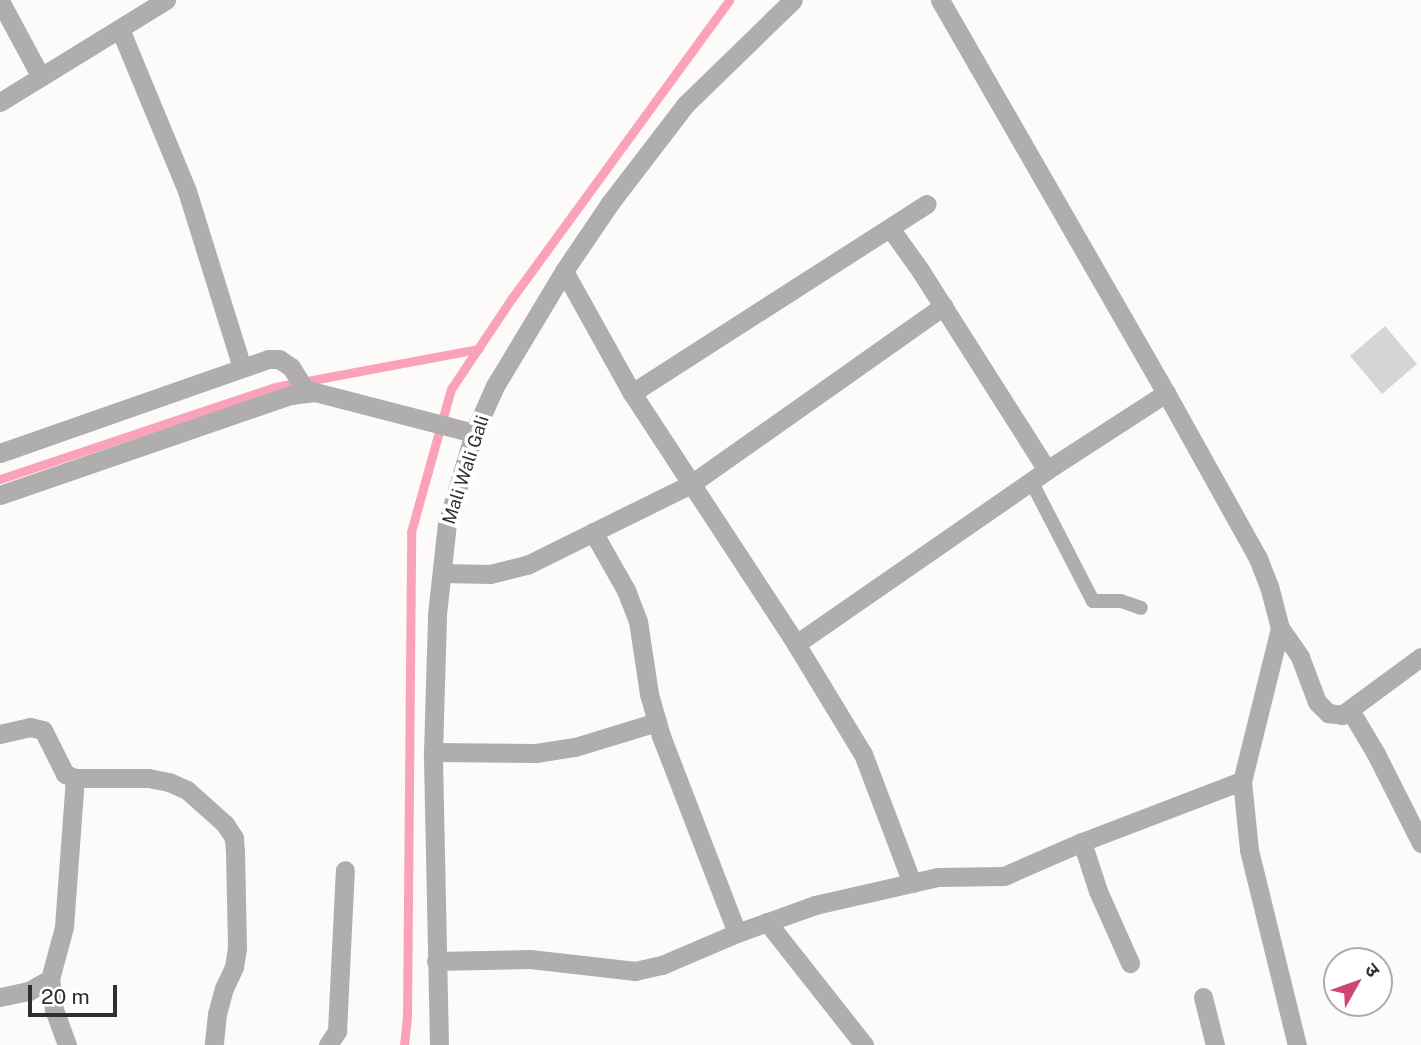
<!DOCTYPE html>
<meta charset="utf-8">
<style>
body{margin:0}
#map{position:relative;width:1421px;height:1045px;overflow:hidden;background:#fdfafa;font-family:"Public Sans","Noto Sans Devanagari",sans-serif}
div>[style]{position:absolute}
.stream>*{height:9px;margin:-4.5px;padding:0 4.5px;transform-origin:4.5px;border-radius:4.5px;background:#fba2bb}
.building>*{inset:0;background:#d7d4d4}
.service>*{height:14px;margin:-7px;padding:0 7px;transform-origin:7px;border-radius:7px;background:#afadae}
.minor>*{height:19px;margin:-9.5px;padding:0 9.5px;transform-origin:9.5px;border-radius:9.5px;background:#afadae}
.tertiary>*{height:19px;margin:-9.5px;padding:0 9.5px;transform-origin:9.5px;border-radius:9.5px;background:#afadae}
span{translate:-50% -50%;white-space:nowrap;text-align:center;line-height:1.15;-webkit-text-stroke:7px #fff;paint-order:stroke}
.street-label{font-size:18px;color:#302f2f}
.north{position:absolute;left:1323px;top:947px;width:70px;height:70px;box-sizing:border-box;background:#fff;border:2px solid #acacac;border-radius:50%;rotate:50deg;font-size:19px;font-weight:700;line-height:28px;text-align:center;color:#302f2f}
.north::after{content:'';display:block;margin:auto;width:24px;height:32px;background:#cf4377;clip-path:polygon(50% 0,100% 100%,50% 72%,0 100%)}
.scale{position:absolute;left:28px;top:985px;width:89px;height:32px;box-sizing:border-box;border:4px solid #302f2f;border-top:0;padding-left:9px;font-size:21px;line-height:24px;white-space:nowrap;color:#302f2f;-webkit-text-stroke:5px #fff;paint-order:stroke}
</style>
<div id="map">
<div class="stream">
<i style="left:0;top:479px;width:290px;rotate:-18.5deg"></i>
<i style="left:275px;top:387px;width:207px;rotate:-10.6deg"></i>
<i style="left:404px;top:1045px;width:29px;rotate:-84deg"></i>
<i style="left:407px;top:1016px;width:484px;rotate:-89.5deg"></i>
<i style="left:411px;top:532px;width:148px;rotate:-74.4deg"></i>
<i style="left:451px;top:389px;width:110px;rotate:-56.2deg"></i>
<i style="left:512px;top:298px;width:369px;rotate:-53.9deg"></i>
</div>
<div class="building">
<i style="clip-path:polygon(1385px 326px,1417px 364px,1382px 394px,1350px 356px)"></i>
</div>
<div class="service">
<i style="left:1031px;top:481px;width:135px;rotate:62.7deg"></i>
<i style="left:1093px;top:601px;width:28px"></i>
<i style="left:1121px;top:601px;width:21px;rotate:19deg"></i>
</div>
<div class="minor">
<i style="left:0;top:1px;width:86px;rotate:61.7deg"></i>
<i style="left:120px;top:29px;width:175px;rotate:67.5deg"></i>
<i style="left:187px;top:191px;width:185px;rotate:72.7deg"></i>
<i style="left:0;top:102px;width:195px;rotate:-31.6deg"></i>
<i style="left:890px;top:228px;width:52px;rotate:54.5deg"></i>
<i style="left:920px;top:270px;width:237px;rotate:57.6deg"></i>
<i style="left:564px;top:271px;width:140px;rotate:60.9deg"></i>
<i style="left:632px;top:393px;width:300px;rotate:56.8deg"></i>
<i style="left:796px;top:644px;width:305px;rotate:-34.7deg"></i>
<i style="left:1047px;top:470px;width:142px;rotate:-32.9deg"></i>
<i style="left:632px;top:393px;width:350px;rotate:-32.7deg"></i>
<i style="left:0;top:453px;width:284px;rotate:-19.3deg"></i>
<i style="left:268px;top:359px;width:11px"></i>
<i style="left:279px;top:359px;width:14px;rotate:34deg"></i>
<i style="left:291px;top:367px;width:25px;rotate:58deg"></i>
<i style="left:304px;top:388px;width:12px;rotate:20deg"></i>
<i style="left:315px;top:392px;width:164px;rotate:14.5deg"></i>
<i style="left:0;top:495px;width:308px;rotate:-19deg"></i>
<i style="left:291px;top:395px;width:24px;rotate:-7deg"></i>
<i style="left:593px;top:532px;width:67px;rotate:60.4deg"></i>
<i style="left:626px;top:590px;width:33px;rotate:69deg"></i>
<i style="left:638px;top:621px;width:74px;rotate:81.4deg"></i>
<i style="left:649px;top:694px;width:44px;rotate:74.1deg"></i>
<i style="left:661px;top:736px;width:211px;rotate:68.9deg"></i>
<i style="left:442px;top:573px;width:48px;rotate:1.2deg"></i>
<i style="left:490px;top:574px;width:38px;rotate:-14deg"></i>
<i style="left:527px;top:565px;width:183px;rotate:-26.3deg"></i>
<i style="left:691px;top:484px;width:309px;rotate:-35.2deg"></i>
<i style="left:1280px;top:628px;width:35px;rotate:55deg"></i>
<i style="left:1300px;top:657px;width:48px;rotate:69.3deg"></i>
<i style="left:1317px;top:702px;width:16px;rotate:45deg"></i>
<i style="left:1328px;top:713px;width:14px;rotate:8deg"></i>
<i style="left:1342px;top:715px;width:98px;rotate:-36.3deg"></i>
<i style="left:796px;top:644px;width:129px;rotate:58.7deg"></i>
<i style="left:863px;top:754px;width:138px;rotate:69.2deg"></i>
<i style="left:1350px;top:710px;width:51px;rotate:59.4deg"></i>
<i style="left:1376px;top:754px;width:100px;rotate:63.2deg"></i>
<i style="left:0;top:734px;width:31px;rotate:-13deg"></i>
<i style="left:30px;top:727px;width:13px;rotate:13deg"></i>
<i style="left:43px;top:730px;width:49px;rotate:63.4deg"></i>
<i style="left:65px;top:774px;width:11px;rotate:22deg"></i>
<i style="left:75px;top:778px;width:73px"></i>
<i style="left:148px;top:778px;width:21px;rotate:11deg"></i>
<i style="left:169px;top:782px;width:20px;rotate:24deg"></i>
<i style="left:187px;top:790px;width:51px;rotate:41.8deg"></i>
<i style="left:225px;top:824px;width:17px;rotate:57deg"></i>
<i style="left:234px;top:838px;width:13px;rotate:86deg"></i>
<i style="left:235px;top:851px;width:97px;rotate:88.8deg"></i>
<i style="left:237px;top:948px;width:19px;rotate:99deg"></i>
<i style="left:234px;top:967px;width:23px;rotate:115deg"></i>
<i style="left:224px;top:988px;width:27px;rotate:105deg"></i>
<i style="left:217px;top:1014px;width:31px;rotate:96deg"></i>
<i style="left:433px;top:752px;width:103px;rotate:0.6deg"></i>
<i style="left:536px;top:753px;width:39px;rotate:-9deg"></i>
<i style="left:575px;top:747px;width:86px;rotate:-17deg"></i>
<i style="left:1082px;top:842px;width:52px;rotate:71.9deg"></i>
<i style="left:1098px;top:891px;width:79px;rotate:66deg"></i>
<i style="left:767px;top:922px;width:157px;rotate:51.7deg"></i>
<i style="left:436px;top:961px;width:94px;rotate:-1.2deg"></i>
<i style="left:530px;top:959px;width:106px;rotate:6.5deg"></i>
<i style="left:635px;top:971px;width:28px;rotate:-13deg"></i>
<i style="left:662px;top:965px;width:82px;rotate:-23.1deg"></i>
<i style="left:737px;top:933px;width:83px;rotate:-19.7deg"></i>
<i style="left:815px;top:905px;width:126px;rotate:-12.8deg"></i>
<i style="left:938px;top:877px;width:66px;rotate:-0.9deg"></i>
<i style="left:1004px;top:876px;width:85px;rotate:-23.6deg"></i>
<i style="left:1082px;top:842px;width:171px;rotate:-20.9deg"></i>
<i style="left:0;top:997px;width:30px;rotate:-12deg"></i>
<i style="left:29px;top:991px;width:24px;rotate:-30deg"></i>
<i style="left:1203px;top:997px;width:49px;rotate:76deg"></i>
<i style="left:67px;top:1045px;width:37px;rotate:-110deg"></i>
<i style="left:54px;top:1010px;width:31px;rotate:-97deg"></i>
<i style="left:50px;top:979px;width:54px;rotate:-74.9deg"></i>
<i style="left:64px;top:927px;width:149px;rotate:-85.8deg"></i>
<i style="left:328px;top:1045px;width:17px;rotate:-57deg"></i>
<i style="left:337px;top:1031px;width:161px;rotate:-87.2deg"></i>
</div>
<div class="tertiary">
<i style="left:940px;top:0;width:453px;rotate:60.1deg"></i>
<i style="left:1166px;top:393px;width:189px;rotate:60.9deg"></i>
<i style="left:1258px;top:558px;width:30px;rotate:69deg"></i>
<i style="left:1269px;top:586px;width:43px;rotate:75.3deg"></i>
<i style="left:1280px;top:628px;width:158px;rotate:103.9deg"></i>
<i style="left:1242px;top:781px;width:69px;rotate:84.2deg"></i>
<i style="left:1249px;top:850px;width:201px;rotate:76.2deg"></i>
<i style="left:439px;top:1045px;width:293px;rotate:-91.2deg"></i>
<i style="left:433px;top:752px;width:138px;rotate:-88.3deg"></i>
<i style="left:437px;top:614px;width:91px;rotate:-83.7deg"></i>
<i style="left:447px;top:524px;width:95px;rotate:-73.5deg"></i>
<i style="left:474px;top:433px;width:51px;rotate:-65.9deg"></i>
<i style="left:495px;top:386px;width:134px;rotate:-59deg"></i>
<i style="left:564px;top:271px;width:82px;rotate:-55.9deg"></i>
<i style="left:610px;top:203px;width:125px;rotate:-52.5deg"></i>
<i style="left:686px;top:104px;width:149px;rotate:-44.2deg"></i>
</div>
<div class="street-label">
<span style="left:466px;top:470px;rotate:-72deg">Mali Wali Gali</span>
</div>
<div class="north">उ</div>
<div class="scale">20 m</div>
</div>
